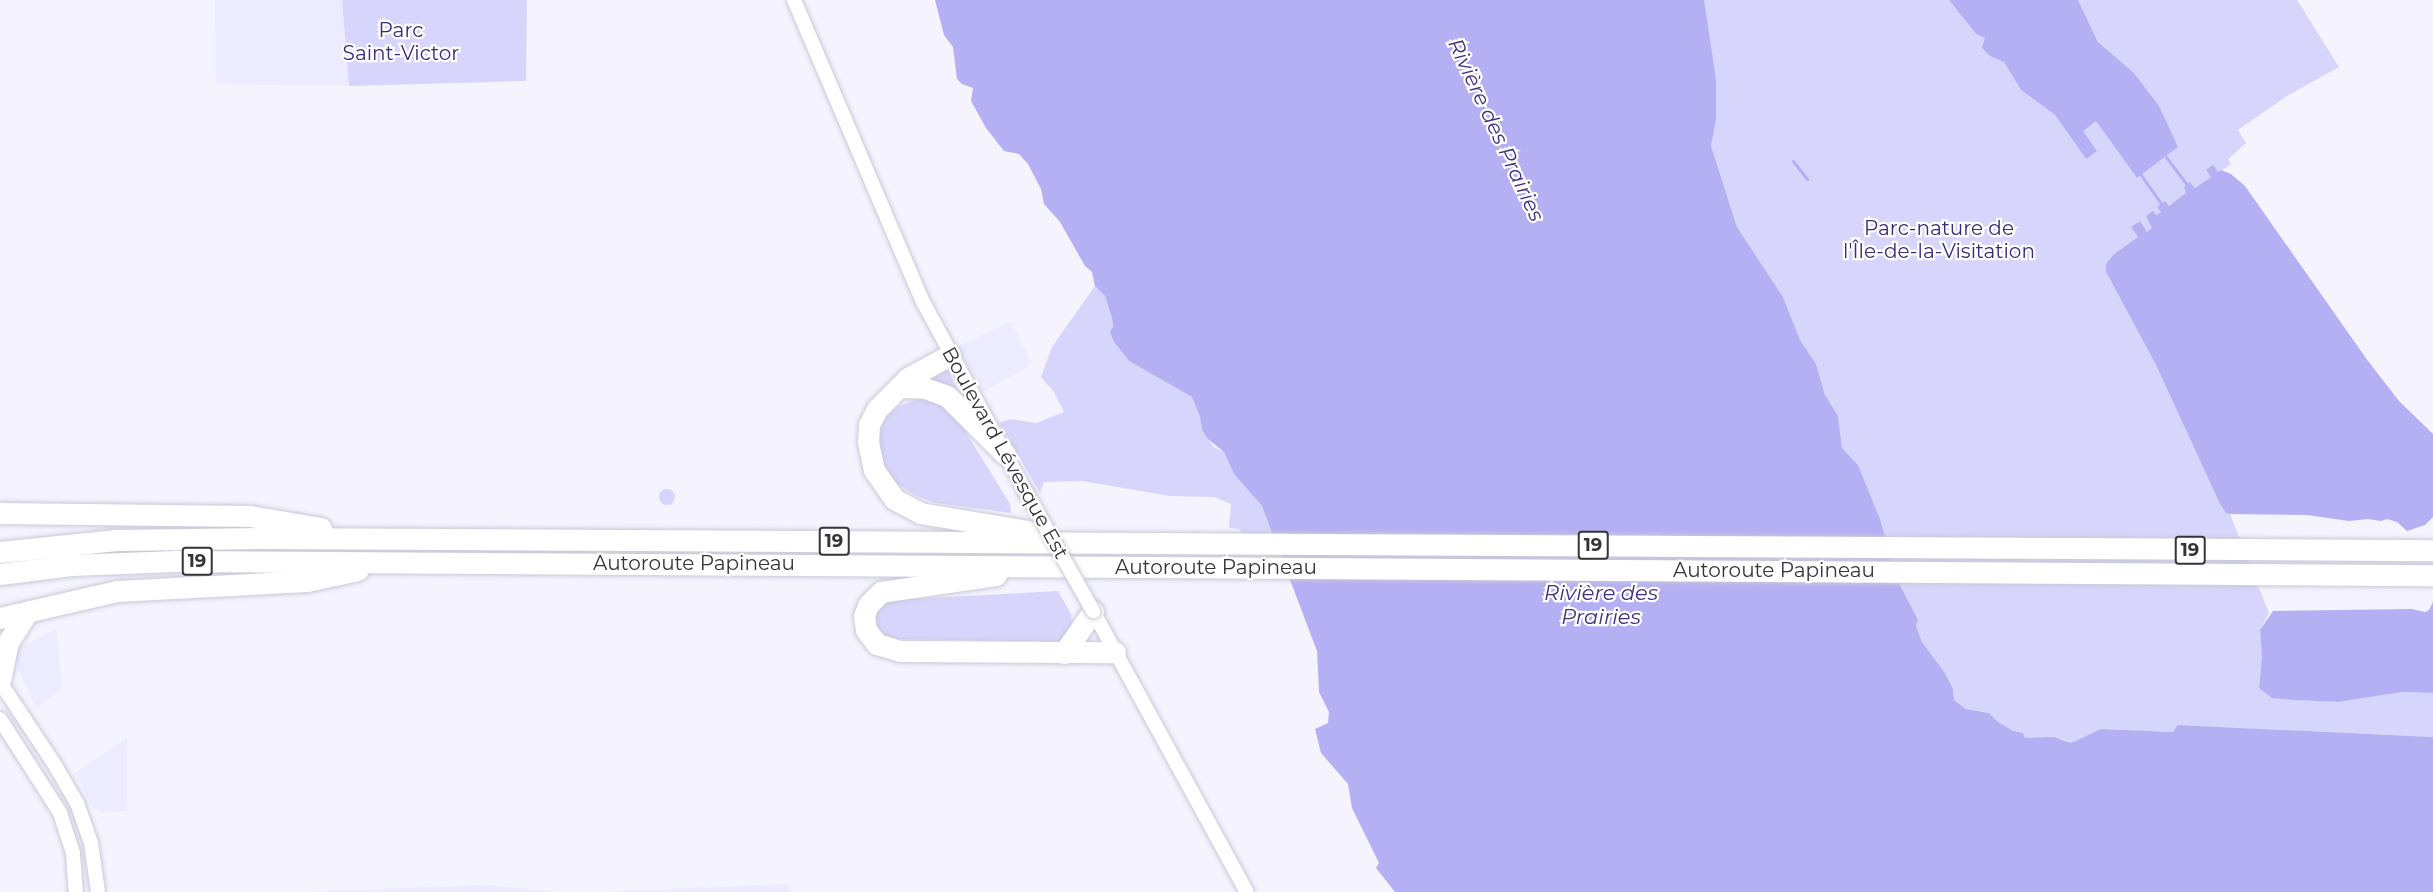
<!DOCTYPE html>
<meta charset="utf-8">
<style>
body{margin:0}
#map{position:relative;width:2433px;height:892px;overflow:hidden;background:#f4f3fe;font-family:Montserrat,sans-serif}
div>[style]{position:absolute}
.built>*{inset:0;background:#ecebff}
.green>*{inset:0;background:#d7d5fb}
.round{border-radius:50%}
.water>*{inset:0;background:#b5aff4}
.stream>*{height:3px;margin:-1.5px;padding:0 1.5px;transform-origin:1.5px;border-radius:1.5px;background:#b5aff4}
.roads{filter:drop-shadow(0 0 2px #c9c9d9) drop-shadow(0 0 2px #c9c9d9)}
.minor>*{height:14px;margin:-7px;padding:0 7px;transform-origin:7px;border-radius:7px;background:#fff}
.highway>*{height:21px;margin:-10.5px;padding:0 10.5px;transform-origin:10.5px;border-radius:10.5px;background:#fff}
.bridges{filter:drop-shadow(0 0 2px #c9c9d9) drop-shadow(0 0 2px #c9c9d9)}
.minor-bridge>*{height:14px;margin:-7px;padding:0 7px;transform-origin:7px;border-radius:7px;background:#fff}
span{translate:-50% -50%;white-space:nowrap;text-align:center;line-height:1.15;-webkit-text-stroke:4.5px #fff;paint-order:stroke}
.shield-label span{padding:2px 4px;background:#fff;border:2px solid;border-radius:4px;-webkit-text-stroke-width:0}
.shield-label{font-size:18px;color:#34343a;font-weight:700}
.park-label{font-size:20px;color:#3b2a79}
.street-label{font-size:20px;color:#34343a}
.water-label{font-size:21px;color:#40307f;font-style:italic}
</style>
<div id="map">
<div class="built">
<i style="clip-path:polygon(215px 0,342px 0,349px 86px,216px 84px)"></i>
<i style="clip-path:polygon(1011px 322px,1032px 364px,983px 392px,957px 347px)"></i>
<i style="clip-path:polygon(56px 629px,62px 689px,36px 708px,14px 659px,18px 648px)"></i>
<i style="clip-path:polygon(127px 738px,127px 811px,100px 812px,92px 806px,75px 773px)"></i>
<i style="clip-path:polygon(791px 884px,791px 892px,598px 892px)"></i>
<i style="clip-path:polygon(489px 885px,558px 892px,300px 892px)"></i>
</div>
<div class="green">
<i style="clip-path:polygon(342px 0,527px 0,526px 81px,349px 86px)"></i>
<i style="clip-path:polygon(1704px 0,1949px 0,1976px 34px,1985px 38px,1990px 56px,2004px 62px,2021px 90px,2055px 115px,2085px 158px,2097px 151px,2082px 131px,2096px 120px,2137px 178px,2178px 147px,2133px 72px,2098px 42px,2078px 0,2297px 0,2339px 67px,2287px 96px,2238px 130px,2246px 143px,2228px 159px,2231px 164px,2218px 173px,2213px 166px,2211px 177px,2195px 188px,2191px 183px,2184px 187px,2187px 193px,2169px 206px,2165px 202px,2158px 207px,2161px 212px,2156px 215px,2146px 216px,2153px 228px,2147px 232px,2140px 221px,2131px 227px,2138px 237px,2114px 254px,2106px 272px,2155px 363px,2220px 504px,2226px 513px,2230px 514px,2269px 613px,2260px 630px,2262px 657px,2259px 688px,2294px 700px,2339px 702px,2402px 692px,2433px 693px,2433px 737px,2179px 725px,2174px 732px,2101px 729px,2071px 743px,2063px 739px,2025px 738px,2023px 733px,2013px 732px,1997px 722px,1989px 713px,1966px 709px,1954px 700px,1953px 689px,1945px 673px,1922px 642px,1916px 626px,1918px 620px,1899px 583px,1880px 519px,1858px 465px,1842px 448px,1838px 416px,1825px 395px,1816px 364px,1800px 340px,1783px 297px,1737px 227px,1711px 146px,1716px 120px)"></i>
<i style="clip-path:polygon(1095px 286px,1105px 296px,1112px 318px,1114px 342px,1129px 361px,1192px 397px,1200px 417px,1202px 430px,1214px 447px,1224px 452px,1234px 474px,1262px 506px,1274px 534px,1243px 534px,1239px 529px,1229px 528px,1231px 504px,1214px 497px,1170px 496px,1082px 481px,1044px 482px,1040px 493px,999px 423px,1010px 419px,1036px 423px,1064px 412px,1054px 392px,1041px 377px,1052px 347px)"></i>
<i style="clip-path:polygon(941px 365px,947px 367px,961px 399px,923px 384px)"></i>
<i style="clip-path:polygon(921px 398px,933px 399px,954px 413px,1010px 504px,1011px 513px,936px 503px,916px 496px,890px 479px,882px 468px,877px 446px,878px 433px,886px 417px,899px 406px)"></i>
<i class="round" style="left:659px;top:489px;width:16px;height:16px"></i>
<i style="clip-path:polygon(1058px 591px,1071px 614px,1072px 625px,1068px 635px,1058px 642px,892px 639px,877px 631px,874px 625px,874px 616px,881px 604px,891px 600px)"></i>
</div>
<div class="water">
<i style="clip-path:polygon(935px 0,1704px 0,1716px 80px,1716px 120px,1711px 146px,1737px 227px,1783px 297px,1800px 340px,1816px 364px,1825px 395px,1838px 416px,1842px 448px,1858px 465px,1880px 519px,1899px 583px,1918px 620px,1916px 626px,1922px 642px,1945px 673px,1953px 689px,1954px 700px,1966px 709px,1989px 713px,1998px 722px,2013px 731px,2023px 733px,2025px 738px,2054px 737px,2071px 743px,2101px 729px,2173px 732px,2178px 725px,2433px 737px,2433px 892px,1395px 892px,1376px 868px,1379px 863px,1352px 808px,1348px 784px,1321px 753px,1315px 729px,1328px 723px,1329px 712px,1319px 692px,1317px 651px,1262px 506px,1234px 474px,1224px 452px,1208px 439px,1202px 430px,1200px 417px,1192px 397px,1129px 361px,1114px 342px,1110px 332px,1113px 327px,1112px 318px,1105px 296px,1095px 286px,1092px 272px,1085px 266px,1060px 222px,1044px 204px,1041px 189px,1028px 164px,1019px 154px,1004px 151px,986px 128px,971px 101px,973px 88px,962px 84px,957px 79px,953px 47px,944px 35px)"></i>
<i style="clip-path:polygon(1949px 0,2078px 0,2098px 42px,2133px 72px,2159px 106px,2178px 147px,2137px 178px,2096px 121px,2083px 131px,2097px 151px,2086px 159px,2055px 115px,2021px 90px,2004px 62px,1990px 56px,1982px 48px,1985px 38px,1976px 34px)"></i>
<i style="clip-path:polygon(2213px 165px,2218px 172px,2221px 170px,2231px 174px,2245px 186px,2368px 361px,2399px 401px,2433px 434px,2433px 517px,2425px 525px,2407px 531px,2397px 522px,2387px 519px,2381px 521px,2368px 519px,2349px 521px,2307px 515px,2230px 514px,2226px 513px,2220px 504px,2155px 363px,2106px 272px,2106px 264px,2114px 254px,2138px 237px,2131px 227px,2140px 221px,2147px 232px,2152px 228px,2146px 216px,2153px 211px,2156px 215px,2161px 212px,2157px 207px,2165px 201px,2169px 206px,2186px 193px,2184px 187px,2190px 182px,2195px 188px,2211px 177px,2206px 170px)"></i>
<i style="clip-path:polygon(2433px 602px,2433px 693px,2402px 692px,2339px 702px,2294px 700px,2272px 698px,2259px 688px,2262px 657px,2260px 630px,2273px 611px,2412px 609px,2425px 612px,2429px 610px)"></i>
</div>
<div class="stream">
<i style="left:2166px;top:157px;width:35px;rotate:53deg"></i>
<i style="left:1793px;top:161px;width:23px;rotate:52deg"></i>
<i style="left:2141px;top:175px;width:35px;rotate:55deg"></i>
</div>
<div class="roads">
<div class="minor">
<i style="left:794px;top:0;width:326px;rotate:66.9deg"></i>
<i style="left:922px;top:300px;width:218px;rotate:61.6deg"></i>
<i style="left:1093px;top:611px;width:320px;rotate:61.3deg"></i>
<i style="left:0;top:682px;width:96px;rotate:56.5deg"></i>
<i style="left:53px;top:762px;width:48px;rotate:59.7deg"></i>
<i style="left:77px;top:803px;width:42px;rotate:70.7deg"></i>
<i style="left:91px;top:843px;width:49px;rotate:81.9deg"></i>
<i style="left:0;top:719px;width:112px;rotate:57.4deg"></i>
<i style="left:60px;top:813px;width:42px;rotate:72deg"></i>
<i style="left:73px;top:853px;width:39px;rotate:86deg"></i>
</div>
<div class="highway">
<i style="left:950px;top:355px;width:48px;rotate:151.3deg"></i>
<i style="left:908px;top:378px;width:44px;rotate:135deg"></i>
<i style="left:877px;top:409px;width:18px;rotate:117deg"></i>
<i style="left:869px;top:425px;width:17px;rotate:93deg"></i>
<i style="left:868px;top:442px;width:29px;rotate:78deg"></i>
<i style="left:874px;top:470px;width:35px;rotate:55deg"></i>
<i style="left:894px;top:499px;width:30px;rotate:28deg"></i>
<i style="left:920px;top:513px;width:116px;rotate:9.5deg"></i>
<i style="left:900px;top:387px;width:25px;rotate:2deg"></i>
<i style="left:925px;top:388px;width:23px;rotate:20deg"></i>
<i style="left:947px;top:396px;width:82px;rotate:45deg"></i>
<i style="left:0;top:513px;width:250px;rotate:0.7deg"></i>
<i style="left:250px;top:516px;width:72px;rotate:9.6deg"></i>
<i style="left:0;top:552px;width:117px;rotate:-5.9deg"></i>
<i style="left:116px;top:540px;width:145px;rotate:-0.8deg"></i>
<i style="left:261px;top:538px;width:2172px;rotate:0.32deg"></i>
<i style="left:0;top:574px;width:72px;rotate:-7.2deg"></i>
<i style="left:71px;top:565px;width:104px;rotate:-2.2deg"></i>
<i style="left:175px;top:561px;width:2258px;rotate:0.36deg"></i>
<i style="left:996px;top:575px;width:116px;rotate:171.6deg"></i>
<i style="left:881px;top:592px;width:18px;rotate:135deg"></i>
<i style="left:868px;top:605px;width:12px;rotate:110deg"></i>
<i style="left:864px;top:616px;width:14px;rotate:82deg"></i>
<i style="left:866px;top:630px;width:18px;rotate:52deg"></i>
<i style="left:877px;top:644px;width:24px;rotate:17deg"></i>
<i style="left:900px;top:651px;width:215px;rotate:0.3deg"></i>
<i style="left:0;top:618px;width:120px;rotate:-13deg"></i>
<i style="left:117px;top:591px;width:190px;rotate:-3deg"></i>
<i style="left:307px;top:581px;width:52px;rotate:-12.2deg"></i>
<i style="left:1064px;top:653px;width:51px;rotate:-55.4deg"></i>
<i style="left:0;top:680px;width:39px;rotate:-78deg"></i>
<i style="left:8px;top:642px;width:37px;rotate:-57deg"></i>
</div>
</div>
<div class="bridges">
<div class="minor-bridge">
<i style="left:1026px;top:492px;width:137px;rotate:60.6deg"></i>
</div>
</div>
<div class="shield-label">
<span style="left:834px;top:541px">19</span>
<span style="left:1593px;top:545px">19</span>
<span style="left:2190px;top:550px">19</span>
<span style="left:197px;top:561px">19</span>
</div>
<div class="park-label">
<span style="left:401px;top:42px">Parc<br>Saint-Victor</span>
<span style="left:1939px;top:240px">Parc-nature de<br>l'Île-de-la-Visitation</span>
</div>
<div class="street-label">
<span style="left:1005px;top:453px;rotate:61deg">Boulevard Lévesque Est</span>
<span style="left:694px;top:563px">Autoroute Papineau</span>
<span style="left:1216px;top:567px">Autoroute Papineau</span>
<span style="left:1774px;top:570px">Autoroute Papineau</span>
</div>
<div class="water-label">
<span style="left:1496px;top:130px;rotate:65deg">Rivière des Prairies</span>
<span style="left:1601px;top:605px">Rivière des<br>Prairies</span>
</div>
</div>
